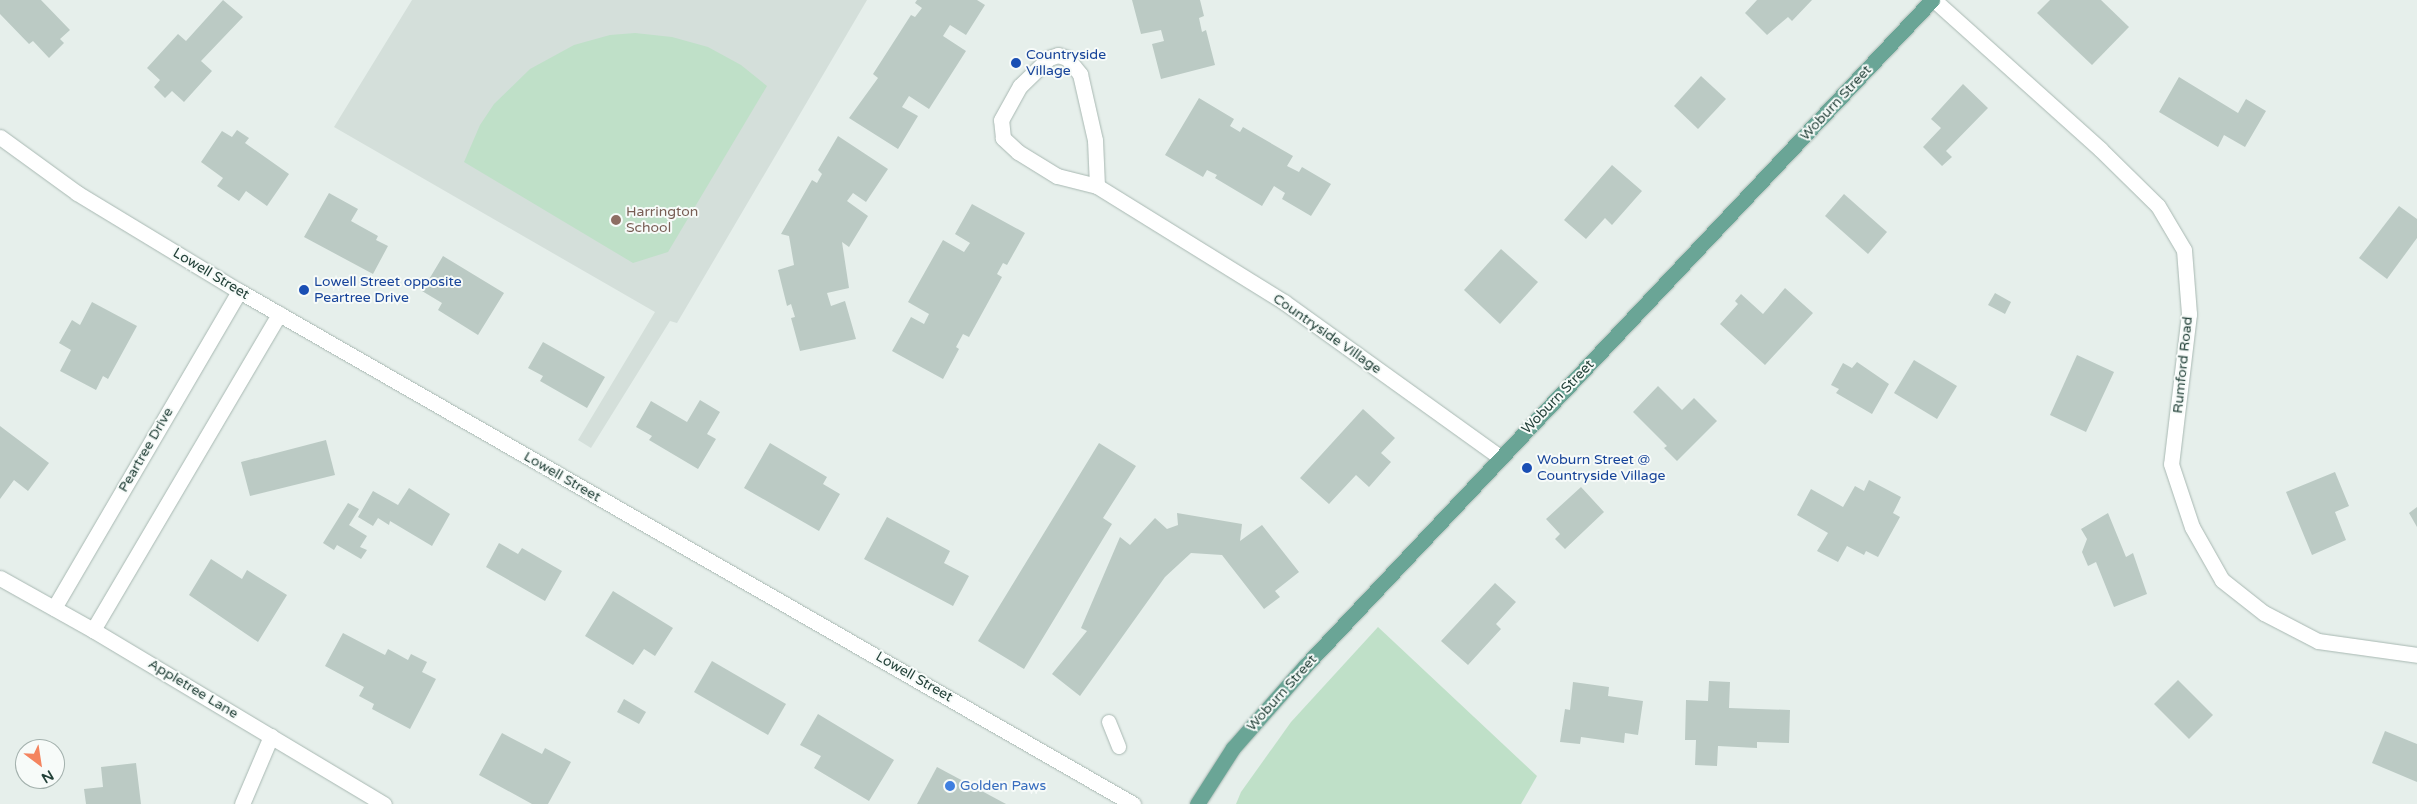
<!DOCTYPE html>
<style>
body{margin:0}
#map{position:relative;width:2417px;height:804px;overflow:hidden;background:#e6efeb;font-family:"Varela Round",sans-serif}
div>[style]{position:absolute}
.built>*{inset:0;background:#d4dfda}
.green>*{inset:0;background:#bfe0c8}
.building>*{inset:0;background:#bbcac4}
.roads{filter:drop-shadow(0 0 1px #a8b8b2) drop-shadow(0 0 1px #a8b8b2)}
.service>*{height:14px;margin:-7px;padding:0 7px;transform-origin:7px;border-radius:7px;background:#fff}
.minor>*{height:15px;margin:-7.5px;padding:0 7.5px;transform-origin:7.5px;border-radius:7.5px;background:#fff}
.secondary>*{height:15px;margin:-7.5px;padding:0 7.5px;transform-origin:7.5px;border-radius:7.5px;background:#fff}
.primary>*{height:15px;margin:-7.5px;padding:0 7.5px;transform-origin:7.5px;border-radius:7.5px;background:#6aa596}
.dots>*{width:14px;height:14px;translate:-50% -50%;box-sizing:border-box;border:2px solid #f7fbf9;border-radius:50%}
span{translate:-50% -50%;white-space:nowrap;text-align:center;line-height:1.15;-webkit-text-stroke:4px #f7fbf9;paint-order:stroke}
.transit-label{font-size:14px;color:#164399}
.left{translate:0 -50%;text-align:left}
.street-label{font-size:14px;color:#24423a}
.education-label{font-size:14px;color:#785e54}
.shop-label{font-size:14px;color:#366cbe}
.north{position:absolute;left:15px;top:739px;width:50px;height:50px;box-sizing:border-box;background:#f7fbf9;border:1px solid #a3b1ad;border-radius:50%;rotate:149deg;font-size:14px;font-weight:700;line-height:20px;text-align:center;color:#24423a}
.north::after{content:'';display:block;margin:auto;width:18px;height:22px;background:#f4845f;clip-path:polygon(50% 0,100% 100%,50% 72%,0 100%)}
</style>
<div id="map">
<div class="built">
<i style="clip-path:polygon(412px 0,867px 0,677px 323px,670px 321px,591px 448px,578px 440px,655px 312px,334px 127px)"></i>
</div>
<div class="green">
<i style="clip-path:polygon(635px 33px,672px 37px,708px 47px,741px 65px,767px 86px,668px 252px,633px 263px,464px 162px,480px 125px,494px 104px,530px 69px,574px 45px,610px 35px)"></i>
<i style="clip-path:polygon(1378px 627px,1537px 776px,1521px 804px,1236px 804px,1241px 792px,1291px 722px)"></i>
</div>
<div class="building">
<i style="clip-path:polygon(0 0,41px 0,70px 30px,60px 39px,64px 43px,49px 58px,33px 41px,29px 44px,0 14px)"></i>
<i style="clip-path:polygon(223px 0,243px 17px,201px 61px,212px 71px,184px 102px,172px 91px,165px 98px,154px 87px,160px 80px,147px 68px,178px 34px,186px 41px)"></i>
<i style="clip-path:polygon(917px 0,977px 0,985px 5px,966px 35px,950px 25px,943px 36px,966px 51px,929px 109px,909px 96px,902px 107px,918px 116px,898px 149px,849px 118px,878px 78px,873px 74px,911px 15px,915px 17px,922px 8px,915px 3px)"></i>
<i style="clip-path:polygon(1132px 0,1200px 0,1204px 16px,1199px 18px,1202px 32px,1206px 30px,1215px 65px,1161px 79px,1152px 44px,1164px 41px,1161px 30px,1141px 34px)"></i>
<i style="clip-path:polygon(1757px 0,1812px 0,1792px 21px,1788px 17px,1767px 35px,1745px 13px)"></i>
<i style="clip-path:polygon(2050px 0,2101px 0,2129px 27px,2092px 65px,2037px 13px)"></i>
<i style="clip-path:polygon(1701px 76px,1726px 99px,1698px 129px,1674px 106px)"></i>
<i style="clip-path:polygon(2179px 77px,2238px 113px,2246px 99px,2266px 111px,2245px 147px,2224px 135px,2218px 147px,2159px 112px)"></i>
<i style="clip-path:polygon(1963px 84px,1988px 108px,1946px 151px,1952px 157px,1942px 166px,1923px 147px,1941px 128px,1931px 119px)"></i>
<i style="clip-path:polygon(1199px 98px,1234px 119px,1230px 126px,1240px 132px,1243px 127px,1293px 156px,1287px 166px,1299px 172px,1302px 167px,1331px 184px,1311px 216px,1282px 199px,1285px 193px,1274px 186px,1262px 206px,1215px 178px,1217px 175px,1207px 170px,1203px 177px,1165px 155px)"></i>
<i style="clip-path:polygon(237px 130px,249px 138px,245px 143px,289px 174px,267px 206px,246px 191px,239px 201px,217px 186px,223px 178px,201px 162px,222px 131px,232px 137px)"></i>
<i style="clip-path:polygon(838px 136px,888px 169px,866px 202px,853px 193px,847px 201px,868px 216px,849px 247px,842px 242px,849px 288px,827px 293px,831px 306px,845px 301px,856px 339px,800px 351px,791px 318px,795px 317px,791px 304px,787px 306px,778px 270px,794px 265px,789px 236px,781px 234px,812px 180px,817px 183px,822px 174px,818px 170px)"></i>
<i style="clip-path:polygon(1612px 165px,1642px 191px,1612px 225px,1605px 218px,1586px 239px,1564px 220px)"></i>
<i style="clip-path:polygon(329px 193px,358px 209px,351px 221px,378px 236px,376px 240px,388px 246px,373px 274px,304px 237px)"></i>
<i style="clip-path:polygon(1844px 194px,1887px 232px,1868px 254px,1825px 216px)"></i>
<i style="clip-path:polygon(972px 204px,1025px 233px,1007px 265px,1003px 263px,997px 274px,1002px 277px,969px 337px,963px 334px,956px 347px,959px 349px,943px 379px,892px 351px,911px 317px,924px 324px,929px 314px,908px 302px,943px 240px,964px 252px,970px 243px,955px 234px)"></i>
<i style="clip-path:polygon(2399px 206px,2417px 219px,2417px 238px,2387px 279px,2359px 258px)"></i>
<i style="clip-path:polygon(1501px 249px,1538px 282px,1500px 324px,1464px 290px)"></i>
<i style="clip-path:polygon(443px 256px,504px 293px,478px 335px,438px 310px,442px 303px,422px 291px)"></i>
<i style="clip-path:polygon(1785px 288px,1813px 313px,1765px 365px,1720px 324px,1738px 304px,1735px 301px,1741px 294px,1763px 314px)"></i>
<i style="clip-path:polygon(1995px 293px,2011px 302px,2005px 314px,1988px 305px)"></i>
<i style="clip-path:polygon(92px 302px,137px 326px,108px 379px,103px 376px,96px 390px,60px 371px,71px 350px,59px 343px,72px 320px,80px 325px)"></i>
<i style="clip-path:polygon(543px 342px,605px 377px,587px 408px,540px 381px,543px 376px,528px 368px)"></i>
<i style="clip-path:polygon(2077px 355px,2114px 372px,2086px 432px,2050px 415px)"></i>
<i style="clip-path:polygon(1914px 360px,1957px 386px,1937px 419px,1894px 393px)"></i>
<i style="clip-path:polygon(1857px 362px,1889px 384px,1872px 414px,1836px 393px,1839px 389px,1831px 385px,1843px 363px,1852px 368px)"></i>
<i style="clip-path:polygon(1658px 386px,1682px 410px,1694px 398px,1717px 421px,1677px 461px,1664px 448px,1667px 446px,1633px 412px)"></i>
<i style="clip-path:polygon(700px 400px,720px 412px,707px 434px,716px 439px,698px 469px,649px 440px,652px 436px,636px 427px,651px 401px,687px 422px)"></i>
<i style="clip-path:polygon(1363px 409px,1395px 438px,1381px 453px,1391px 462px,1369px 487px,1356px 475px,1329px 504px,1300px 478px)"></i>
<i style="clip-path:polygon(0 426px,49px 463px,28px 491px,14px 480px,0 499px)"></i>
<i style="clip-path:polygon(326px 440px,335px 475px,250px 496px,241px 462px)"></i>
<i style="clip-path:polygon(770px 443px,827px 477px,823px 484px,840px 494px,819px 531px,744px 488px)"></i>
<i style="clip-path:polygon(1099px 443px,1136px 466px,1103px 518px,1112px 524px,1024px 669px,978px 641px)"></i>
<i style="clip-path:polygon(2335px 472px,2349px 506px,2335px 512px,2346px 540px,2312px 555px,2286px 492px)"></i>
<i style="clip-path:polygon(1869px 480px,1901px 497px,1893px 513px,1900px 517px,1878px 557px,1866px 551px,1864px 555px,1847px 546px,1838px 562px,1817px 551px,1828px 533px,1797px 515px,1811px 489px,1843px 507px,1855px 486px,1864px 491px)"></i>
<i style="clip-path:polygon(1581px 487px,1604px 512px,1565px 549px,1555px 539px,1560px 534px,1546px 519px)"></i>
<i style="clip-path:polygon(409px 488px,450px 514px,432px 546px,390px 521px,389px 525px,378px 518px,373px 526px,358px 517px,373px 491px,398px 505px)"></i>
<i style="clip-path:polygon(348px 503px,359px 509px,349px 525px,367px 536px,360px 547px,367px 550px,361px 559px,337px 545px,334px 550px,323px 543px)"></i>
<i style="clip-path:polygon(2417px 507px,2417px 527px,2409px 513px)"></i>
<i style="clip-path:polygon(1177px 513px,1242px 524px,1240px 541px,1262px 525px,1299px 572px,1275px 591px,1280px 597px,1264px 609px,1222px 555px,1191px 553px,1165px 577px,1080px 696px,1052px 674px,1087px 631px,1081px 628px,1120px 537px,1130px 545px,1155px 518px,1167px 529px,1178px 525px)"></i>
<i style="clip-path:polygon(2108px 513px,2126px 557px,2133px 553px,2147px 594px,2114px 607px,2096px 562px,2088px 566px,2082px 552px,2087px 539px,2081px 529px)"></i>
<i style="clip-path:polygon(887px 517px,950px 551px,944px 563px,969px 576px,953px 606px,864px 559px)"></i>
<i style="clip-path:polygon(499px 543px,518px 554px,522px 548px,562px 571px,545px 601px,486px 567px)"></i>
<i style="clip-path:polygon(211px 559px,242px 579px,247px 570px,287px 595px,258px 642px,189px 595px)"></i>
<i style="clip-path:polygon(1495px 583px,1516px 602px,1496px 624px,1501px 629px,1468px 665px,1441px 641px)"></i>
<i style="clip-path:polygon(613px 591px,673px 628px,655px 656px,644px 649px,633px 665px,585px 636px)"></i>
<i style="clip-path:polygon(343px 633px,385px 655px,388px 649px,408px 660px,411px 654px,427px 662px,422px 672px,436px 679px,410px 729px,372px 709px,374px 704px,359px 696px,364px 687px,325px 666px)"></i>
<i style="clip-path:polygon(712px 661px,786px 704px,768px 735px,694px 692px)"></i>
<i style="clip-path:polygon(2178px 680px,2213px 715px,2189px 739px,2154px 704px)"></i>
<i style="clip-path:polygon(1709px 681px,1730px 682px,1729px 708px,1790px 710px,1789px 743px,1757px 742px,1757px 748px,1718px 746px,1717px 766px,1695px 765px,1696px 740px,1685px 740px,1686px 700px,1708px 701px)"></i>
<i style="clip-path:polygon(1573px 682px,1609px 687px,1608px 696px,1643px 701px,1638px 735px,1625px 733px,1624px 743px,1581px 737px,1580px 744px,1560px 742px,1565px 709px,1570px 710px)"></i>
<i style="clip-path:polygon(624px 699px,646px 712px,639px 724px,617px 712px)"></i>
<i style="clip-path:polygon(818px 714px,894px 760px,869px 801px,814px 768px,821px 756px,800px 745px)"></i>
<i style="clip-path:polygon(2385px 731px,2417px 744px,2417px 782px,2372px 763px)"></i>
<i style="clip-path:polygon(502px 733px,542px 754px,545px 748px,571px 762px,548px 804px,532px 804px,479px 775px)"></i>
<i style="clip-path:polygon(136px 763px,141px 804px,86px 804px,84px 789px,103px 787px,101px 767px)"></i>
<i style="clip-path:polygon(937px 767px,1006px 804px,917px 804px)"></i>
</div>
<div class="roads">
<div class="service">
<i style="left:1109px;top:722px;width:27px;rotate:68deg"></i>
</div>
<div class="minor">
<i style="left:1934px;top:0;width:223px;rotate:41.9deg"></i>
<i style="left:2100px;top:149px;width:81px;rotate:44.5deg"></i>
<i style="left:2158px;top:206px;width:51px;rotate:59.4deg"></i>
<i style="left:2184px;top:250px;width:64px;rotate:85.5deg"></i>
<i style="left:2189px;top:314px;width:151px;rotate:96.8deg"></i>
<i style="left:2171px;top:464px;width:66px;rotate:71.6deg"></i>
<i style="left:2192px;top:527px;width:61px;rotate:60.5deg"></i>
<i style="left:2222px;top:580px;width:53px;rotate:38.2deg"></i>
<i style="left:2264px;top:613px;width:61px;rotate:27.4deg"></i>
<i style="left:2318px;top:641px;width:100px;rotate:8deg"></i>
<i style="left:1097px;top:186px;width:41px;rotate:-166deg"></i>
<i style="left:1057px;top:176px;width:46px;rotate:-148.4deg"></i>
<i style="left:1018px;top:152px;width:21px;rotate:-137deg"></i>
<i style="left:1003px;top:138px;width:18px;rotate:-96deg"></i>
<i style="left:1001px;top:120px;width:39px;rotate:-61deg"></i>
<i style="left:1020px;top:86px;width:40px;rotate:-44deg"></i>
<i style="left:1049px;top:58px;width:9px;rotate:-18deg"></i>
<i style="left:1058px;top:55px;width:9px;rotate:18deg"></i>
<i style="left:1067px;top:58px;width:21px;rotate:51deg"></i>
<i style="left:1080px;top:74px;width:68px;rotate:77.2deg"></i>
<i style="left:1095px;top:140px;width:46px;rotate:87.5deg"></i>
<i style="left:1097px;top:186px;width:220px;rotate:31.8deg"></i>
<i style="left:1284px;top:302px;width:267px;rotate:35.7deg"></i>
<i style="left:0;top:578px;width:107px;rotate:29.2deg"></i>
<i style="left:93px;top:630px;width:339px;rotate:30.9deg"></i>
<i style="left:54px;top:608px;width:367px;rotate:-59.7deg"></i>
<i style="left:93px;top:630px;width:367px;rotate:-59.5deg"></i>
<i style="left:242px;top:804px;width:74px;rotate:-66.9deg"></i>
</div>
<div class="secondary">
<i style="left:0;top:137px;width:95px;rotate:36deg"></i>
<i style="left:77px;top:193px;width:189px;rotate:31.2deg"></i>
<i style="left:239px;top:291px;width:1031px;rotate:29.85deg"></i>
</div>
<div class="primary">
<i style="left:1197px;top:804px;width:67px;rotate:-57.3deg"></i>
<i style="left:1233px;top:748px;width:109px;rotate:-48.7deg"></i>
<i style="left:1305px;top:666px;width:915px;rotate:-46.73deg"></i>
</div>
</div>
<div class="dots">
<i style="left:1016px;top:63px;background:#1a4fb4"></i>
<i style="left:616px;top:220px;background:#8d6e63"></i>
<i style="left:304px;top:290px;background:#1a4fb4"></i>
<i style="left:1527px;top:468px;background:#1a4fb4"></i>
<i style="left:950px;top:786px;background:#3f7fe0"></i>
</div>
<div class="transit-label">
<span class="left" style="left:1026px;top:63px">Countryside<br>Village</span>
<span class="left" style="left:314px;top:290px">Lowell Street opposite<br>Peartree Drive</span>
<span class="left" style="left:1537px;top:468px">Woburn Street @<br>Countryside Village</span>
</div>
<div class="street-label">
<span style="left:1836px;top:103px;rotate:-47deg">Woburn Street</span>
<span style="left:211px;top:274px;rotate:31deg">Lowell Street</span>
<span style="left:1327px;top:334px;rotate:35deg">Countryside Village</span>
<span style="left:2183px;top:365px;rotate:-84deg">Rumford Road</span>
<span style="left:1558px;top:397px;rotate:-46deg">Woburn Street</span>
<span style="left:146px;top:450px;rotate:-60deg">Peartree Drive</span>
<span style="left:562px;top:477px;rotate:30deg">Lowell Street</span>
<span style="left:914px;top:677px;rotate:30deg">Lowell Street</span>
<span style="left:193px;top:689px;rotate:31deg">Appletree Lane</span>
<span style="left:1282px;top:693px;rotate:-48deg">Woburn Street</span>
</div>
<div class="education-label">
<span class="left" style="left:626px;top:220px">Harrington<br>School</span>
</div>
<div class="shop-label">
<span class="left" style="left:960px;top:786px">Golden Paws</span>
</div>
<div class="north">N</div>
</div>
